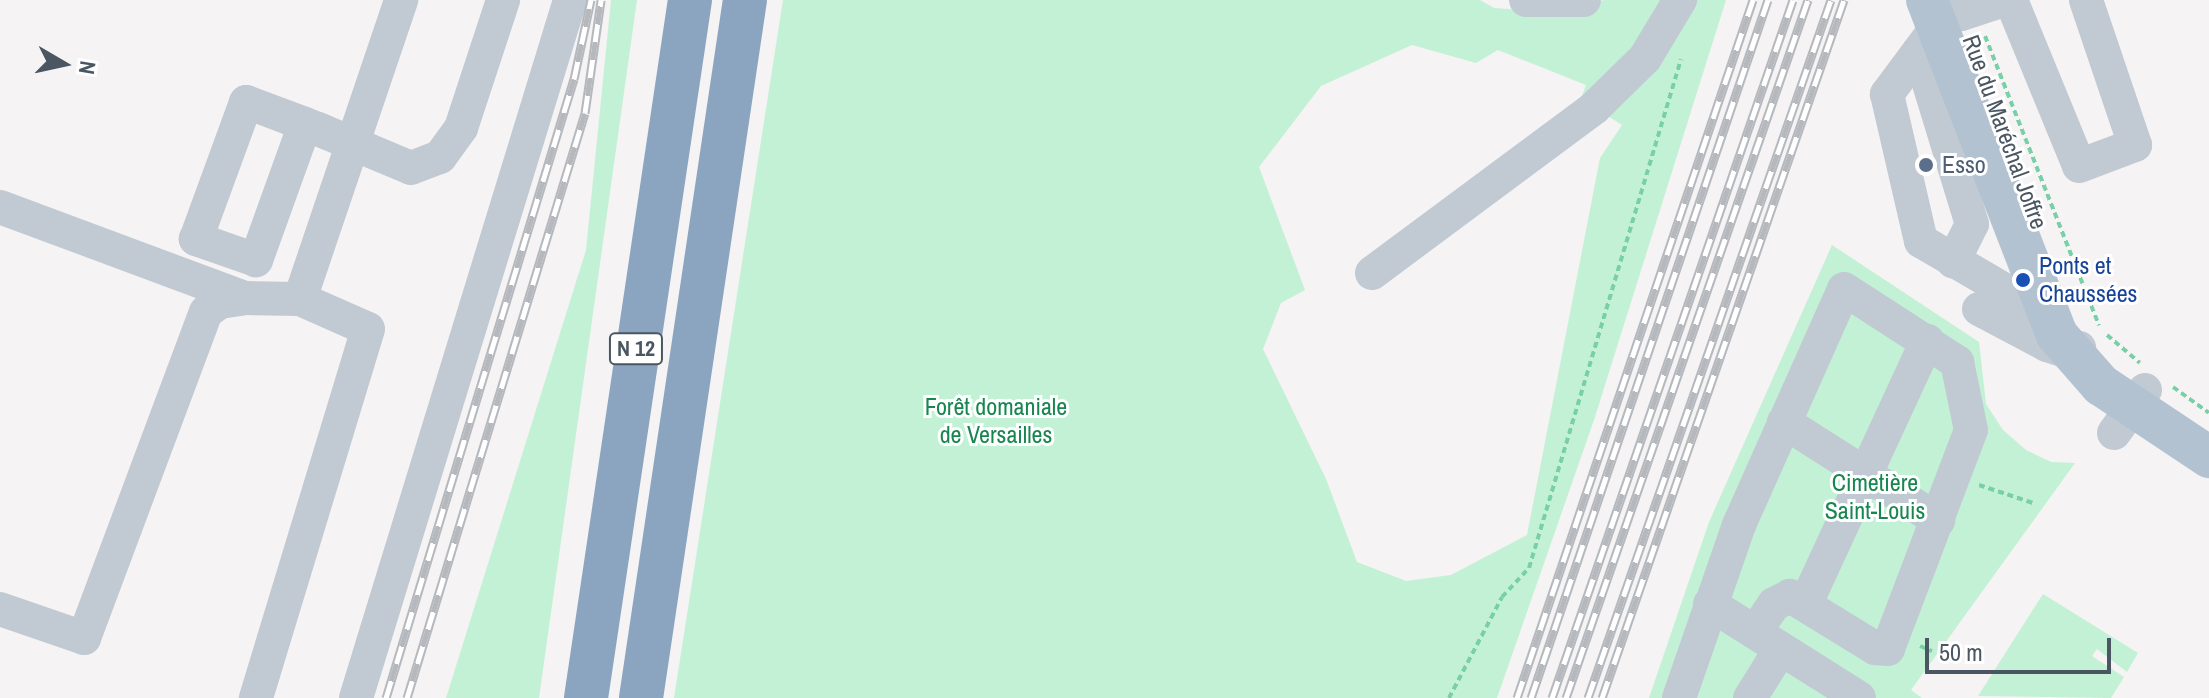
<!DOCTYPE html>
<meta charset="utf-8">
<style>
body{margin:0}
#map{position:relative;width:2209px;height:698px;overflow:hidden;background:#f5f3f3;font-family:"Archivo Narrow",sans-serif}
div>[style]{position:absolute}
.green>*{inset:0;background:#c3f1d5}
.path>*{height:4px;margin-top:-2px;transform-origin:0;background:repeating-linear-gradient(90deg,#7ad0a6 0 6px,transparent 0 10px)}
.minor>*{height:34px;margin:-17px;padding:0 17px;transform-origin:17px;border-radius:17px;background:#c1cad2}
.major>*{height:42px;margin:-21px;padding:0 21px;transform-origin:21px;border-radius:21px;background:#b3c2d1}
.highway>*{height:44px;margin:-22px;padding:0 22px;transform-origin:22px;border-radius:22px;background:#8ba5c1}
.rail>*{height:9px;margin-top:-4.5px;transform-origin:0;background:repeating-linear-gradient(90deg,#fff 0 18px,#b5b8bd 0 36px);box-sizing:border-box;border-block:2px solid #b5b8bd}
.dots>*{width:22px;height:22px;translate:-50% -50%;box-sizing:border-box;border:4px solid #fff;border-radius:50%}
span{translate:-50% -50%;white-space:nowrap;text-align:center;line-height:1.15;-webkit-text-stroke:6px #fff;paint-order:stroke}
.shield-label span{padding:2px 6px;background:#fff;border:2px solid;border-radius:6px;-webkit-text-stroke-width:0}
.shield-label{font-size:22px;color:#4a5661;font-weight:700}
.street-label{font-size:24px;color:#4a5661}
.service-label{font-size:24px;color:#4e5e75}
.left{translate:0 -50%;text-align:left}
.transit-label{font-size:24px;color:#164399}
.park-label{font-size:24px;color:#17864f}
.north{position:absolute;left:24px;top:24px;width:80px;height:80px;-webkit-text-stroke:6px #fff;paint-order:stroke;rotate:99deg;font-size:22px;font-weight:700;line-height:32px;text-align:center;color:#4a5661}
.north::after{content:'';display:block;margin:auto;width:28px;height:36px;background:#4a5661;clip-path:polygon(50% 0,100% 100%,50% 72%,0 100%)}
.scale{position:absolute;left:1925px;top:638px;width:186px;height:36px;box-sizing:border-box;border:4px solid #4a5661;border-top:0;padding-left:10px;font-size:24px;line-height:28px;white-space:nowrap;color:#4a5661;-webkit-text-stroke:6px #fff;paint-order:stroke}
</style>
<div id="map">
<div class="green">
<i style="clip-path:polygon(611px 0,637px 0,539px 698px,446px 698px,586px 250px)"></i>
<i style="clip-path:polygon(evenodd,783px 0,1480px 0,1494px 8px,1567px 13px,1604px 0,1726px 0,1594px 420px,1497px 698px,674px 698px,783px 0,1412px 45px,1476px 63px,1498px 50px,1586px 85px,1581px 99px,1622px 125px,1600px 158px,1527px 535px,1451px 575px,1406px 581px,1357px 562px,1326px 479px,1263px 349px,1281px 303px,1305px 290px,1259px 167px,1321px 86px,1412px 45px)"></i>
<i style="clip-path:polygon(1832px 245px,1979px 342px,1986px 404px,2003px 430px,2026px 450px,2051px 462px,2075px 463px,1911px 690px,1922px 698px,1649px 698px,1709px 522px)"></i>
<i style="clip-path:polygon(2043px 594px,2138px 653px,2127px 672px,2097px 649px,2092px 656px,2124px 677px,2111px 698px,1978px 696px)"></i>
</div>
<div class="path">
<i style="left:1985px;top:36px;width:311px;rotate:68.5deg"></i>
<i style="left:2107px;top:335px;width:43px;rotate:40.3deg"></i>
<i style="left:2173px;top:387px;width:44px;rotate:35.8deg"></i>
<i style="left:1979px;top:485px;width:57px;rotate:18.4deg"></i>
<i style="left:1920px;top:646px;width:13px;rotate:23deg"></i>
<i style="left:1449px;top:698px;width:114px;rotate:-62.3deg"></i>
<i style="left:1502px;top:597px;width:40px;rotate:-47deg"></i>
<i style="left:1529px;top:568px;width:531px;rotate:-73.37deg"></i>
</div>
<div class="minor">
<i style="left:1526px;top:0;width:58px"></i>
<i style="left:1932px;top:0;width:32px;rotate:26deg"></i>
<i style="left:1961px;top:14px;width:45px;rotate:-18deg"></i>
<i style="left:2011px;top:0;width:179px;rotate:67.7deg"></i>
<i style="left:2079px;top:166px;width:60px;rotate:-20.6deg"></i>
<i style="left:2135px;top:145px;width:153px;rotate:-108.7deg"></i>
<i style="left:1937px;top:27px;width:84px;rotate:126.7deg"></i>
<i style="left:1887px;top:94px;width:151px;rotate:77deg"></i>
<i style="left:1921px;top:241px;width:148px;rotate:30.4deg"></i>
<i style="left:1919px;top:51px;width:181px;rotate:73deg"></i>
<i style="left:1972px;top:224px;width:42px;rotate:116.6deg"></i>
<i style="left:305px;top:124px;width:145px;rotate:109.8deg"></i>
<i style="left:256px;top:260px;width:64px;rotate:-160.7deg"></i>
<i style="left:196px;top:239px;width:146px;rotate:-69.9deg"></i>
<i style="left:246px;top:102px;width:63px;rotate:20.4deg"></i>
<i style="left:305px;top:124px;width:14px;rotate:21deg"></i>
<i style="left:318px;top:129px;width:8px;rotate:23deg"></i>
<i style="left:325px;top:132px;width:93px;rotate:22.7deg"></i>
<i style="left:411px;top:168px;width:31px;rotate:-21deg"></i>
<i style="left:440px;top:157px;width:36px;rotate:-54deg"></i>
<i style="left:461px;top:128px;width:135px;rotate:-71.8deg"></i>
<i style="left:0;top:207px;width:261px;rotate:20.4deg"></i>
<i style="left:1372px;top:273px;width:277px;rotate:-36.6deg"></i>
<i style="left:1594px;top:108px;width:71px;rotate:-44.4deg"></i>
<i style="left:1645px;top:58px;width:68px;rotate:-58.9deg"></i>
<i style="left:300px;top:299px;width:316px;rotate:-71.3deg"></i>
<i style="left:1979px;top:309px;width:77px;rotate:27.9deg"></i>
<i style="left:2047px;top:345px;width:23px;rotate:18deg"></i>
<i style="left:2069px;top:352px;width:11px;rotate:-22deg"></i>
<i style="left:1784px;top:422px;width:183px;rotate:32.5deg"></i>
<i style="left:2114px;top:433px;width:53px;rotate:-54.2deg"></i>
<i style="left:1806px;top:603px;width:289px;rotate:-65.2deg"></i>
<i style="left:1710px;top:604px;width:176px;rotate:32.2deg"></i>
<i style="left:0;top:609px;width:89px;rotate:19deg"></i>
<i style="left:84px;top:638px;width:348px;rotate:-69.5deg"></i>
<i style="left:206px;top:312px;width:17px;rotate:-36deg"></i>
<i style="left:220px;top:302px;width:25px;rotate:-9deg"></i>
<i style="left:245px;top:298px;width:55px;rotate:1deg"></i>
<i style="left:300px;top:299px;width:74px;rotate:23.8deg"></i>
<i style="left:368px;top:329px;width:386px;rotate:106.9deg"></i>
<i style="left:356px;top:698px;width:730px;rotate:-72.95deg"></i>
<i style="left:1679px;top:698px;width:183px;rotate:-70.9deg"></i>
<i style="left:1739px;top:525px;width:258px;rotate:-66deg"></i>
<i style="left:1844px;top:289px;width:135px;rotate:32.9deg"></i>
<i style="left:1957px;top:362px;width:69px;rotate:78.4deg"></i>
<i style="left:1971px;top:430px;width:234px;rotate:110.8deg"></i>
<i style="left:1888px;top:649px;width:13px;rotate:-176deg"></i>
<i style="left:1875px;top:648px;width:100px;rotate:-148.5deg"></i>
<i style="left:1790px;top:596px;width:18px;rotate:153deg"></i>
<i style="left:1774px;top:604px;width:34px;rotate:124deg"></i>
<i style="left:1750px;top:698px;width:57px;rotate:-58deg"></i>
</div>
<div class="major">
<i style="left:1927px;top:0;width:359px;rotate:68.8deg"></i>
<i style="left:2057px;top:335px;width:67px;rotate:48.7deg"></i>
<i style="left:2101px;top:385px;width:130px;rotate:33.7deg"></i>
</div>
<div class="highway">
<i style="left:586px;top:698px;width:706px;rotate:-81.53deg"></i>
<i style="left:641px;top:698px;width:706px;rotate:-81.53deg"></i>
</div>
<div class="rail">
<i style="left:386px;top:698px;width:647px;rotate:-73.11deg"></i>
<i style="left:574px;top:79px;width:81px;rotate:-77.9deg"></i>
<i style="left:407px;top:698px;width:611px;rotate:-73.08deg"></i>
<i style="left:585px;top:113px;width:114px;rotate:-81.9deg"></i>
<i style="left:1517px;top:698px;width:737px;rotate:-71.32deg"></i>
<i style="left:1531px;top:698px;width:737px;rotate:-71.25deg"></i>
<i style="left:1552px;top:698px;width:738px;rotate:-70.95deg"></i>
<i style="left:1566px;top:698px;width:739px;rotate:-70.88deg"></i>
<i style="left:1588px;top:698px;width:739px;rotate:-70.81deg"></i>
<i style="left:1602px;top:698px;width:739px;rotate:-70.88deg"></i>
</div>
<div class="dots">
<i style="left:1926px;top:165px;background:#5c6f8a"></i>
<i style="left:2023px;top:280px;background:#1a4fb4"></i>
</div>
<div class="shield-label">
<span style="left:636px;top:349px">N 12</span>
</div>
<div class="street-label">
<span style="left:2005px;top:132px;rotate:70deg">Rue du Maréchal Joffre</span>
</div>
<div class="service-label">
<span class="left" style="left:1942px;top:165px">Esso</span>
</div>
<div class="transit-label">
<span class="left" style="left:2039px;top:280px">Ponts et<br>Chaussées</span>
</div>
<div class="park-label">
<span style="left:996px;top:421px">Forêt domaniale<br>de Versailles</span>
<span style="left:1875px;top:497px">Cimetière<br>Saint-Louis</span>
</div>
<div class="north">N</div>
<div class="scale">50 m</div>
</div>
